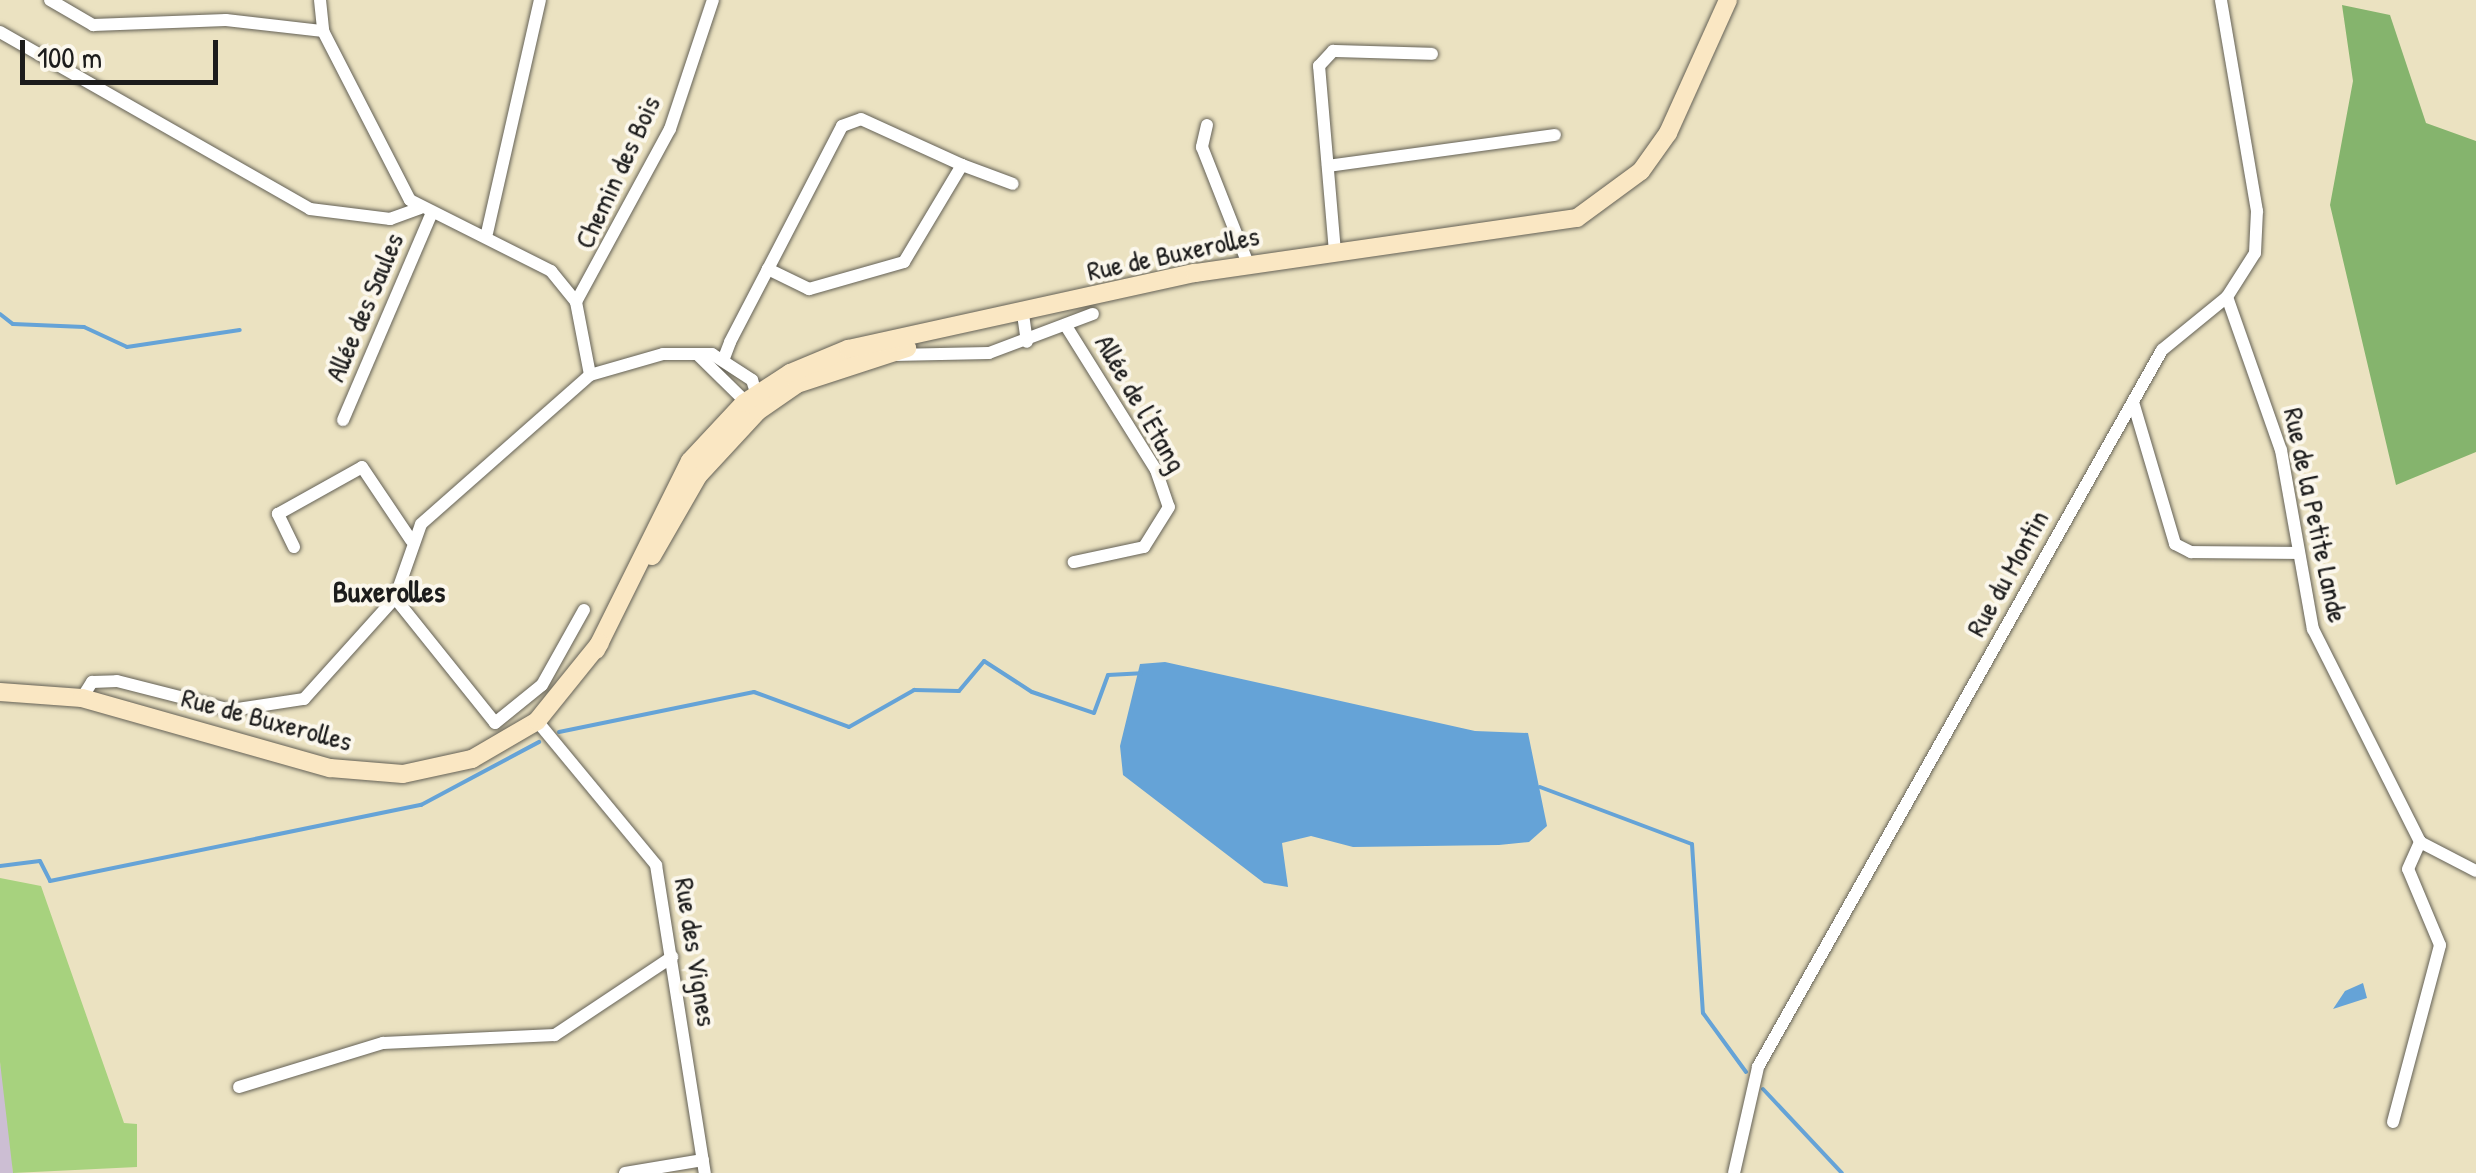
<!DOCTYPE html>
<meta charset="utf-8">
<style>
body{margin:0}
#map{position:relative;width:2476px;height:1173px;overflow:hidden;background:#ebe2c1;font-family:"Patrick Hand",sans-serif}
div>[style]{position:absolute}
.industrial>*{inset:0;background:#ccbed3}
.green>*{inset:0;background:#a7d27e}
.forest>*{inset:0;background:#85b46d}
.water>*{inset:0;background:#65a3d7}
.stream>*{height:4px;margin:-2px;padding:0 2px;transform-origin:2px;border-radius:2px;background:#65a3d7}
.roads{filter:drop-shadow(0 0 2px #646156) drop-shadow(0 0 2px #646156)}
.street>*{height:12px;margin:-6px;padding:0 6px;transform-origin:6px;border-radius:6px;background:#fff}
.secondary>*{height:18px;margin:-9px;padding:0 9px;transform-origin:9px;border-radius:9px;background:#fae7c3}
span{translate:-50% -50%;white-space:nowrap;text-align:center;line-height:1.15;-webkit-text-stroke:8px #fbf7ec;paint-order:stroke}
.street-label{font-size:28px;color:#1c1c1c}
.neighbourhood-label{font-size:30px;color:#1c1c1c;font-weight:700}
.scale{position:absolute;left:20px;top:40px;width:198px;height:45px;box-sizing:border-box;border:5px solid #1c1c1c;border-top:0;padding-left:12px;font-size:30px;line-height:35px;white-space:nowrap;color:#1c1c1c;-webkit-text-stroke:8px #fbf7ec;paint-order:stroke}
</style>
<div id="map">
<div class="industrial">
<i style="clip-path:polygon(0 1062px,9px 1109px,13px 1173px,0 1173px)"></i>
</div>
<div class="green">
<i style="clip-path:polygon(0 878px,41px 886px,124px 1123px,137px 1124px,137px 1167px,13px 1173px,0 1062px)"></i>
</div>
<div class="forest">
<i style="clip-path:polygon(2342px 5px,2390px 15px,2426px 123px,2476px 141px,2476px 452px,2396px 485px,2330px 205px,2353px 81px)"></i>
</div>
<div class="water">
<i style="clip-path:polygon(1165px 662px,1475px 731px,1528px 733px,1547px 826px,1529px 842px,1499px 845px,1353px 847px,1311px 836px,1282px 843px,1288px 887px,1264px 883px,1123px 775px,1120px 746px,1140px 664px)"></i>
<i style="clip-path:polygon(2363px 983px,2367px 998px,2333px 1009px,2345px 991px)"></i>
</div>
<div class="stream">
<i style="left:0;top:314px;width:16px;rotate:38deg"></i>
<i style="left:13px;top:324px;width:71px;rotate:2.4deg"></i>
<i style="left:84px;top:327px;width:47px;rotate:24.9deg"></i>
<i style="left:127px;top:347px;width:114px;rotate:-8.6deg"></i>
<i style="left:559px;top:732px;width:199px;rotate:-11.6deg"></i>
<i style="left:754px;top:692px;width:101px;rotate:20.2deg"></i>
<i style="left:849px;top:727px;width:75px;rotate:-29.6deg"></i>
<i style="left:914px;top:690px;width:45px;rotate:1.3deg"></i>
<i style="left:959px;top:691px;width:39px;rotate:-50deg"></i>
<i style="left:984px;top:661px;width:57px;rotate:32.9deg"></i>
<i style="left:1032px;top:692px;width:65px;rotate:18.7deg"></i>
<i style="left:1094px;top:713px;width:40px;rotate:-69.8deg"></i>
<i style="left:1108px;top:675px;width:33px;rotate:-3deg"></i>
<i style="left:1540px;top:787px;width:162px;rotate:20.6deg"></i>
<i style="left:1692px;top:844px;width:169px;rotate:86.3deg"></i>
<i style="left:1703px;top:1013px;width:73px;rotate:53.9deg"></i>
<i style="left:0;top:866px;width:40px;rotate:-7.1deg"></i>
<i style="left:40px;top:861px;width:22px;rotate:63deg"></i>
<i style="left:50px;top:881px;width:379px;rotate:-11.6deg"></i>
<i style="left:421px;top:805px;width:134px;rotate:-28.1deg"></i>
<i style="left:1763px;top:1089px;width:115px;rotate:46.8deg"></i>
</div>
<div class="roads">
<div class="street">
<i style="left:50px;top:0;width:50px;rotate:30.2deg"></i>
<i style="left:93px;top:25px;width:133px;rotate:-2.2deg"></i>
<i style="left:226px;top:20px;width:98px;rotate:6.5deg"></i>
<i style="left:320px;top:0;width:31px;rotate:84deg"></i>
<i style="left:323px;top:31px;width:190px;rotate:62.8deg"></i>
<i style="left:410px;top:200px;width:158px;rotate:26.7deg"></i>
<i style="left:551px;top:271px;width:40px;rotate:51deg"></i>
<i style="left:576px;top:302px;width:74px;rotate:79.1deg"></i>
<i style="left:0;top:32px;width:357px;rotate:29.7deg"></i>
<i style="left:310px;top:209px;width:81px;rotate:7.1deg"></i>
<i style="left:390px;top:219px;width:32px;rotate:-20deg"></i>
<i style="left:1207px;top:125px;width:23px;rotate:103deg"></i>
<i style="left:1202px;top:147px;width:126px;rotate:68.5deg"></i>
<i style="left:962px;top:165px;width:54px;rotate:20.4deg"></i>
<i style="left:1328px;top:166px;width:229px;rotate:-7.8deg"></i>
<i style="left:487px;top:233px;width:239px;rotate:-77.2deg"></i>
<i style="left:1335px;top:252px;width:187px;rotate:-94.9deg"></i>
<i style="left:1319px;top:66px;width:21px;rotate:-47deg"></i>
<i style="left:1333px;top:51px;width:99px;rotate:1.7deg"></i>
<i style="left:2227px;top:297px;width:162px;rotate:70.6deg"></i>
<i style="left:2281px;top:450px;width:182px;rotate:79.9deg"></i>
<i style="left:2313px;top:629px;width:238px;rotate:63.3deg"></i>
<i style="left:2420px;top:842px;width:63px;rotate:27.4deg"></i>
<i style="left:576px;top:302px;width:197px;rotate:-61.5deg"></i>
<i style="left:670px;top:129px;width:136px;rotate:-71.6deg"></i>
<i style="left:1023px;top:314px;width:28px;rotate:82deg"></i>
<i style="left:1066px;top:326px;width:170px;rotate:58deg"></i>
<i style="left:1156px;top:470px;width:39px;rotate:71deg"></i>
<i style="left:1169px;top:507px;width:47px;rotate:122deg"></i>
<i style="left:1144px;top:547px;width:72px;rotate:167.9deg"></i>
<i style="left:697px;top:354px;width:76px;rotate:44.5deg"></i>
<i style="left:893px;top:355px;width:96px;rotate:-1.2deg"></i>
<i style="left:989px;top:353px;width:111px;rotate:-20.6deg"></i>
<i style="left:724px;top:358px;width:17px;rotate:-69deg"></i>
<i style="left:730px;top:342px;width:82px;rotate:-62.5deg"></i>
<i style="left:768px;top:269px;width:161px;rotate:-62.6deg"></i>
<i style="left:842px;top:126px;width:20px;rotate:-20deg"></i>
<i style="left:861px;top:119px;width:111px;rotate:24.5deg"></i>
<i style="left:962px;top:165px;width:113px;rotate:120.9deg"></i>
<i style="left:904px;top:262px;width:99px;rotate:164.1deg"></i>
<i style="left:809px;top:289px;width:46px;rotate:-154deg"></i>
<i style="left:2133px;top:402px;width:148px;rotate:73.5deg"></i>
<i style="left:2175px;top:544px;width:18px;rotate:27deg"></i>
<i style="left:2191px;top:552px;width:107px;rotate:0.5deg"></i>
<i style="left:343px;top:420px;width:223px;rotate:-66.8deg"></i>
<i style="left:294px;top:547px;width:37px;rotate:-116deg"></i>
<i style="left:278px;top:514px;width:96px;rotate:-29.2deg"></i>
<i style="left:362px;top:467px;width:88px;rotate:56.1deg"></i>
<i style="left:395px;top:598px;width:160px;rotate:51.3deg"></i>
<i style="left:495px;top:723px;width:60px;rotate:-39deg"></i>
<i style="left:542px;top:685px;width:86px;rotate:-60.8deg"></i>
<i style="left:82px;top:698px;width:19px;rotate:-58deg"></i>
<i style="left:92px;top:682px;width:25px;rotate:-2deg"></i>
<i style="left:117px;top:681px;width:118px;rotate:14.3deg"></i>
<i style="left:231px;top:710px;width:74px;rotate:-8.6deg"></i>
<i style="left:304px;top:699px;width:136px;rotate:-48deg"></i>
<i style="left:395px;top:598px;width:78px;rotate:-70.6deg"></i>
<i style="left:421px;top:524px;width:225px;rotate:-41.4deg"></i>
<i style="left:590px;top:375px;width:76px;rotate:-16deg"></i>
<i style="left:663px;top:354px;width:49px"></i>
<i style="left:712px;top:354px;width:48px;rotate:33deg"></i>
<i style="left:752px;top:380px;width:20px;rotate:72deg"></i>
<i style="left:537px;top:721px;width:187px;rotate:50.4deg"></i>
<i style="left:656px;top:865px;width:312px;rotate:81deg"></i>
<i style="left:239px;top:1087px;width:151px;rotate:-17deg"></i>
<i style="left:383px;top:1043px;width:172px;rotate:-2.7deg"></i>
<i style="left:555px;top:1035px;width:141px;rotate:-33.7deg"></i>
<i style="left:2393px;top:1122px;width:183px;rotate:-75.1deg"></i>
<i style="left:2440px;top:945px;width:82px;rotate:-112.8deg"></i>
<i style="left:2408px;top:869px;width:30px;rotate:-66deg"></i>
<i style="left:625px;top:1173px;width:79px;rotate:-9.5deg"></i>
<i style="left:1734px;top:1173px;width:109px;rotate:-77.2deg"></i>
<i style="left:1758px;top:1067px;width:823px;rotate:-60.6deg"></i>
<i style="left:2162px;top:350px;width:84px;rotate:-39.2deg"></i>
<i style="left:2227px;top:297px;width:52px;rotate:-57.5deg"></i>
<i style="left:2255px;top:253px;width:42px;rotate:-87.3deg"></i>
<i style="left:2257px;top:211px;width:214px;rotate:-99.7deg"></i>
</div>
<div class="secondary">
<i style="left:652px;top:556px;width:92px;rotate:-60.1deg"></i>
<i style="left:698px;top:476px;width:88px;rotate:-47.3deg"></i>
<i style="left:758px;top:411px;width:47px;rotate:-34.7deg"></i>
<i style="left:797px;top:384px;width:116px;rotate:-18.1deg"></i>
<i style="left:596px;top:650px;width:211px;rotate:-63.6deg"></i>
<i style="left:690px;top:461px;width:79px;rotate:-47deg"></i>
<i style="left:744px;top:403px;width:55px;rotate:-33.1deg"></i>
<i style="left:790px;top:373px;width:63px;rotate:-22.5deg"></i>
<i style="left:848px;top:349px;width:355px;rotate:-12.4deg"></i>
<i style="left:1195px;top:273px;width:386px;rotate:-8.2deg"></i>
<i style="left:1577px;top:218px;width:79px;rotate:-36.3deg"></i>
<i style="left:1641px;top:171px;width:47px;rotate:-54.6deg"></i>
<i style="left:1668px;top:133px;width:146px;rotate:-65.7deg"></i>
<i style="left:0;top:692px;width:82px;rotate:4.2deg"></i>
<i style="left:82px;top:698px;width:258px;rotate:15.8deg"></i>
<i style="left:330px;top:768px;width:73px;rotate:4.7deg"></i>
<i style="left:403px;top:774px;width:71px;rotate:-12.3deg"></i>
<i style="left:472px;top:759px;width:75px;rotate:-30.3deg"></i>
<i style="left:537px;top:721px;width:100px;rotate:-51.1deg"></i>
</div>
</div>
<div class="street-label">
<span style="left:617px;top:172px;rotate:-65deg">Chemin des Bois</span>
<span style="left:1173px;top:253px;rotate:-12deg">Rue de Buxerolles</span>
<span style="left:364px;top:307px;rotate:-67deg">Allée des Saules</span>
<span style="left:1141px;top:403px;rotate:60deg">Allée de l'Etang</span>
<span style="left:2316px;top:515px;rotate:78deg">Rue de la Petite Lande</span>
<span style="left:2007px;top:573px;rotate:-61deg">Rue du Montin</span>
<span style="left:267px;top:719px;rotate:15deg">Rue de Buxerolles</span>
<span style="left:696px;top:952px;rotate:81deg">Rue des Vignes</span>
</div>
<div class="neighbourhood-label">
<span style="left:389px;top:591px">Buxerolles</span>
</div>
<div class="scale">100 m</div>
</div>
